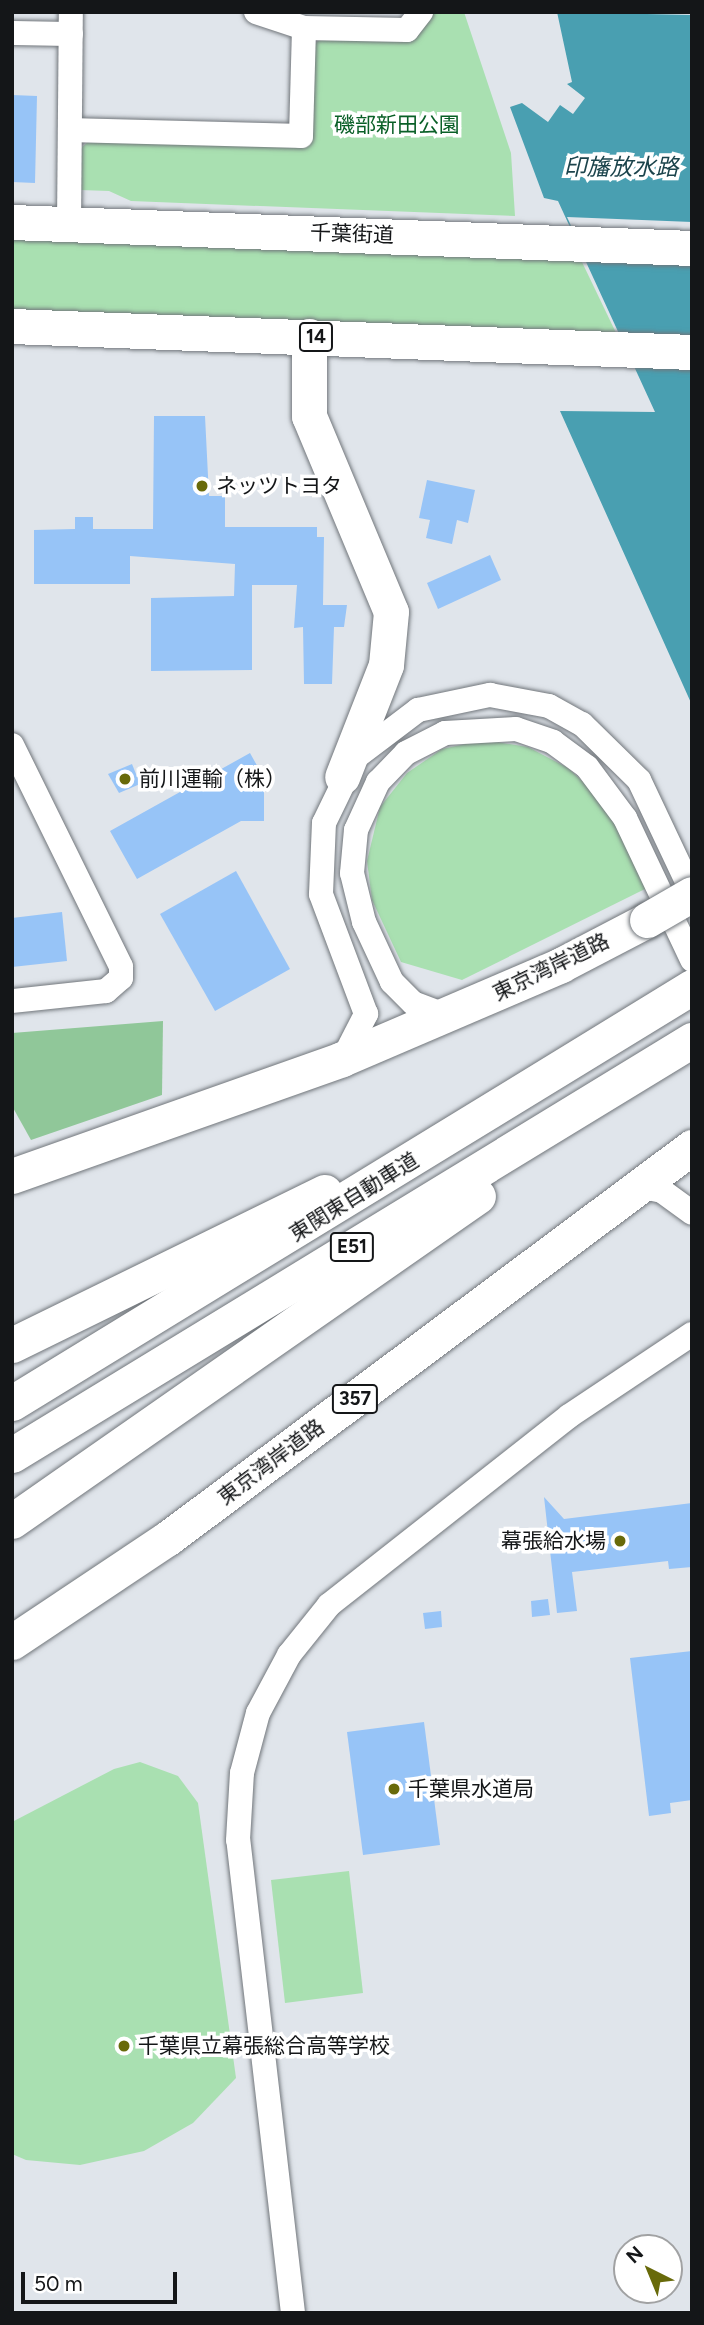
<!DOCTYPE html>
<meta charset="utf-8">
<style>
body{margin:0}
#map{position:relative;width:704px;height:2325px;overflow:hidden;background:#e0e5eb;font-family:Figtree,"Noto Sans JP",sans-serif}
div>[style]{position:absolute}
.green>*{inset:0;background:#a9e0b1}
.forest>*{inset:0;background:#90c799}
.water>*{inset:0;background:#499fb1}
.pier>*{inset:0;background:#e0e5eb}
.building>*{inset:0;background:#97c4f7}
.roads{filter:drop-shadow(0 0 2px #71767b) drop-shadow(0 0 2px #71767b)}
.minor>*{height:24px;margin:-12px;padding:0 12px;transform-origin:12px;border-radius:12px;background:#fff}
.highway>*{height:35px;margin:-17.5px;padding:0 17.5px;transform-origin:17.5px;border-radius:17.5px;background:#fff}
.bridges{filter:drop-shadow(0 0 2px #71767b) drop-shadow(0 0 2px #71767b)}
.highway-bridge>*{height:35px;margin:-17.5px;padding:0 17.5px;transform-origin:17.5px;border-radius:17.5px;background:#fff}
.dots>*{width:19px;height:19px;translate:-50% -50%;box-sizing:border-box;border:4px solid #fff;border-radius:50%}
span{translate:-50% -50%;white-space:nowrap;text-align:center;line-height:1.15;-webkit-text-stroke:7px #fff;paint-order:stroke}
.shield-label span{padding:2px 5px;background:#fff;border:2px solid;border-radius:5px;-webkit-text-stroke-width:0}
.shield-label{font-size:19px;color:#141618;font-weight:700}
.park-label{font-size:21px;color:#095f27}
.street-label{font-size:21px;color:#141618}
.poi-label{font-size:21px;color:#141618}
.left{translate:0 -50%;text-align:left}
.right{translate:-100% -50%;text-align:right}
.water-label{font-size:23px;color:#1c444c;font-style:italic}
.frame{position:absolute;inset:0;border:14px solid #141618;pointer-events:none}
.north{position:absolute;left:613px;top:2234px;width:70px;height:70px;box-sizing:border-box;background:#fff;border:2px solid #a1a2a3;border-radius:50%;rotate:317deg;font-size:19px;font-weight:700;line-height:28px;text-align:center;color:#141618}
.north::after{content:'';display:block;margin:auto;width:24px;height:32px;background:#686a0a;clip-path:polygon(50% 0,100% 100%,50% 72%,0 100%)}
.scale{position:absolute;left:21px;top:2272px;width:156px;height:32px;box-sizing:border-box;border:4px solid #141618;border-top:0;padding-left:9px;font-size:21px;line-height:24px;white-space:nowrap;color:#141618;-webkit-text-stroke:5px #fff;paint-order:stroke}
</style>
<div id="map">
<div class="green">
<i style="clip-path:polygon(432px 12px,464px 12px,511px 153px,515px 216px,131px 201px,109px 191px,80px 190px,81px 148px,89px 141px,310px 145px,313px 46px,321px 38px)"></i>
<i style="clip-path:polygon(12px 239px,581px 260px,618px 337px,12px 312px)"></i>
<i style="clip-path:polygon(484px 740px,528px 747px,568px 768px,604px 801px,651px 886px,462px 980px,401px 962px,372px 900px,367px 861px,380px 807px,407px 773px,442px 749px)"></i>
<i style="clip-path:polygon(140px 1762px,178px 1776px,198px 1803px,236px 2078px,193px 2123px,144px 2151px,80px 2165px,26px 2160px,12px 2154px,12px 1822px,114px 1769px)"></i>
<i style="clip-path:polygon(349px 1871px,363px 1993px,285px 2003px,271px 1880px)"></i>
</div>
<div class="forest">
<i style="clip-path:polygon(163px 1021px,162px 1095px,31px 1140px,12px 1106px,12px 1033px)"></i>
</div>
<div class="water">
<i style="clip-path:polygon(557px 12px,692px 15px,692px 705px,560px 411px,655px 412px,558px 201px,544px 198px,510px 107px,522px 103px,548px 122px,560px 105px,573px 114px,585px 98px,567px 84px,572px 82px)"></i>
</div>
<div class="pier">
<i style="clip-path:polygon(567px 217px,692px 222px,692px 261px,585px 256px)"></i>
</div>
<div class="building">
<i style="clip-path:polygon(12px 95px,37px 96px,35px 183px,12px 182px)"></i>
<i style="clip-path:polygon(154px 416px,205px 416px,209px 496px,225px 496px,225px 527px,317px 527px,317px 537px,324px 537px,323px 605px,347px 605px,344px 627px,334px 627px,332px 684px,304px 684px,303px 627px,294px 628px,297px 585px,252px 585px,252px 670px,151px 671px,151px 598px,234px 596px,235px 564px,130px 556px,130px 584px,34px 584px,34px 530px,75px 529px,75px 517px,93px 517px,93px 529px,153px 529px)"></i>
<i style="clip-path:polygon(427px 480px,475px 490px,468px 523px,457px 520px,452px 544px,426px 538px,430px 520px,419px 518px)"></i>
<i style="clip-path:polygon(490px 555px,501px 580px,438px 609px,427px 583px)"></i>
<i style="clip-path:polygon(250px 753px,264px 778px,264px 821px,241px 821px,137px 879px,110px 831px)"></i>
<i style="clip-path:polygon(132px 764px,140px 784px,119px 793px,108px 774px)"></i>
<i style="clip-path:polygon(236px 871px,290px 969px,215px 1011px,160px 914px)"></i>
<i style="clip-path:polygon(62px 912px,67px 961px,12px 967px,12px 918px)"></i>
<i style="clip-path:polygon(544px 1497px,564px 1519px,692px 1503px,692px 1567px,669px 1569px,668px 1561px,572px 1572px,577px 1611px,557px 1613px)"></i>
<i style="clip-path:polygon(548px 1599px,550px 1615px,532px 1617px,531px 1601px)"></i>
<i style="clip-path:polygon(441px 1611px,442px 1627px,425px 1629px,423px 1613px)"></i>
<i style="clip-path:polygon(692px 1651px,692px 1800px,670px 1803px,671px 1813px,649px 1816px,630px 1658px)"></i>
<i style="clip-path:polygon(424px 1722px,440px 1845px,363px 1855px,347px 1732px)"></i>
</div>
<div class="roads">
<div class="minor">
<i style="left:256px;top:12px;width:51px;rotate:18.4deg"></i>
<i style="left:304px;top:28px;width:103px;rotate:1.1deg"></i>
<i style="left:407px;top:30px;width:23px;rotate:-52deg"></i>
<i style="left:12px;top:33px;width:59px;rotate:1deg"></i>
<i style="left:70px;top:130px;width:231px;rotate:1.5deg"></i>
<i style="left:301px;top:136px;width:108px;rotate:-88.4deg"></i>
<i style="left:69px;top:224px;width:212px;rotate:-89.5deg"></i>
<i style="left:12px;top:745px;width:247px;rotate:63.8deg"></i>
<i style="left:121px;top:967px;width:11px;rotate:90deg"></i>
<i style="left:121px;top:978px;width:20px;rotate:139deg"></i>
<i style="left:106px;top:991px;width:95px;rotate:173.9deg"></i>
<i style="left:447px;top:1016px;width:36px;rotate:-159deg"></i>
<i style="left:413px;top:1003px;width:30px;rotate:-135deg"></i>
<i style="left:392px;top:982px;width:66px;rotate:-115deg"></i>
<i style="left:364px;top:922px;width:50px;rotate:-103.8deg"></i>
<i style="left:352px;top:873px;width:43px;rotate:-84.7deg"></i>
<i style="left:356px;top:830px;width:53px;rotate:-65.4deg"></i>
<i style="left:378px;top:782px;width:40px;rotate:-46deg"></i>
<i style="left:406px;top:753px;width:44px;rotate:-27.1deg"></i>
<i style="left:445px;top:733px;width:71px;rotate:-3.2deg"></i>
<i style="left:516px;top:729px;width:39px;rotate:19deg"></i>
<i style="left:553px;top:742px;width:42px;rotate:36.3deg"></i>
<i style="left:587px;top:767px;width:64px;rotate:53.3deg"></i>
<i style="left:625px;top:818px;width:157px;rotate:64.7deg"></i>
<i style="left:343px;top:1059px;width:51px;rotate:-62.9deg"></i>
<i style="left:366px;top:1014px;width:128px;rotate:-110.6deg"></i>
<i style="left:321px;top:894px;width:71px;rotate:-87.6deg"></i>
<i style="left:324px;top:823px;width:73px;rotate:-64.1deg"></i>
<i style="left:356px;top:757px;width:78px;rotate:-37.2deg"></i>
<i style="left:418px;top:710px;width:74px;rotate:-11.8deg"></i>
<i style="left:490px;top:695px;width:60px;rotate:10.6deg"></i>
<i style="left:549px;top:706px;width:38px;rotate:29deg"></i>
<i style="left:582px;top:724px;width:80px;rotate:44.5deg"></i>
<i style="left:639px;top:780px;width:124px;rotate:64.7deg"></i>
<i style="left:634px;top:1185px;width:29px;rotate:12deg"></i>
<i style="left:662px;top:1191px;width:37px;rotate:36deg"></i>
<i style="left:293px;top:2313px;width:476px;rotate:-96.6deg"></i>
<i style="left:238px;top:1840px;width:67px;rotate:-86.6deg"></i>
<i style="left:242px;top:1773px;width:62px;rotate:-75.1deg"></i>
<i style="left:258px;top:1713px;width:66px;rotate:-61.9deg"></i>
<i style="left:289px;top:1655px;width:64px;rotate:-51.3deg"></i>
<i style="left:329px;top:1605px;width:305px;rotate:-38.2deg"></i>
<i style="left:569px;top:1416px;width:148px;rotate:-33.7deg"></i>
</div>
<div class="highway">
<i style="left:12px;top:222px;width:680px;rotate:2.19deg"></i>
<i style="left:12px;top:326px;width:680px;rotate:2.19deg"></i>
<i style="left:309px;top:336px;width:80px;rotate:90deg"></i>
<i style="left:309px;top:416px;width:212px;rotate:67.3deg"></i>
<i style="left:391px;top:612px;width:53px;rotate:95.4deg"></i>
<i style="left:386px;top:665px;width:120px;rotate:111.4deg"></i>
<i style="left:12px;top:1176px;width:350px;rotate:-19.5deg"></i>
<i style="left:342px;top:1059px;width:238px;rotate:-23.2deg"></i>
<i style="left:561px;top:965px;width:97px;rotate:-27.6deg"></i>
<i style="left:12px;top:1345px;width:348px;rotate:-26.1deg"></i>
<i style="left:12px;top:1403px;width:797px;rotate:-31.46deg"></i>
<i style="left:12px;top:1455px;width:797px;rotate:-31.4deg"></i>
<i style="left:12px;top:1521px;width:568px;rotate:-34.89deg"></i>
<i style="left:12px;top:1642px;width:187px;rotate:-33.7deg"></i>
<i style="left:168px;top:1538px;width:654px;rotate:-36.73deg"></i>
</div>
</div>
<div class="bridges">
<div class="highway-bridge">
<i style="left:647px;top:920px;width:52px;rotate:-30deg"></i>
</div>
</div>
<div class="dots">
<i style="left:202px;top:486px;background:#686a0a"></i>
<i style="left:125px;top:779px;background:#686a0a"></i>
<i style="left:620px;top:1541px;background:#686a0a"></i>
<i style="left:394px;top:1789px;background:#686a0a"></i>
<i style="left:124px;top:2046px;background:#686a0a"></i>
</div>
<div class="shield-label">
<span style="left:316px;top:337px">14</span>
<span style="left:352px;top:1247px">E51</span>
<span style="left:355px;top:1399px">357</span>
</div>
<div class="park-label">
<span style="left:397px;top:125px">磯部新田公園</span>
</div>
<div class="street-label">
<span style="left:352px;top:234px;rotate:2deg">千葉街道</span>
<span style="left:551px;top:967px;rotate:-26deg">東京湾岸道路</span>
<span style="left:354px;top:1197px;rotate:-32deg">東関東自動車道</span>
<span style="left:271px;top:1462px;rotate:-37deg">東京湾岸道路</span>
</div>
<div class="poi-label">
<span class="left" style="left:216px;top:486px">ネッツトヨタ</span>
<span class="left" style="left:139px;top:779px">前川運輸（株）</span>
<span class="right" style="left:606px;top:1541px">幕張給水場</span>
<span class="left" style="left:408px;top:1789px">千葉県水道局</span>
<span class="left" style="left:138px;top:2046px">千葉県立幕張総合高等学校</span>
</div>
<div class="water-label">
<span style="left:621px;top:167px">印旛放水路</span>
</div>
<div class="frame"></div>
<div class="north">N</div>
<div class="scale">50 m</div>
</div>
